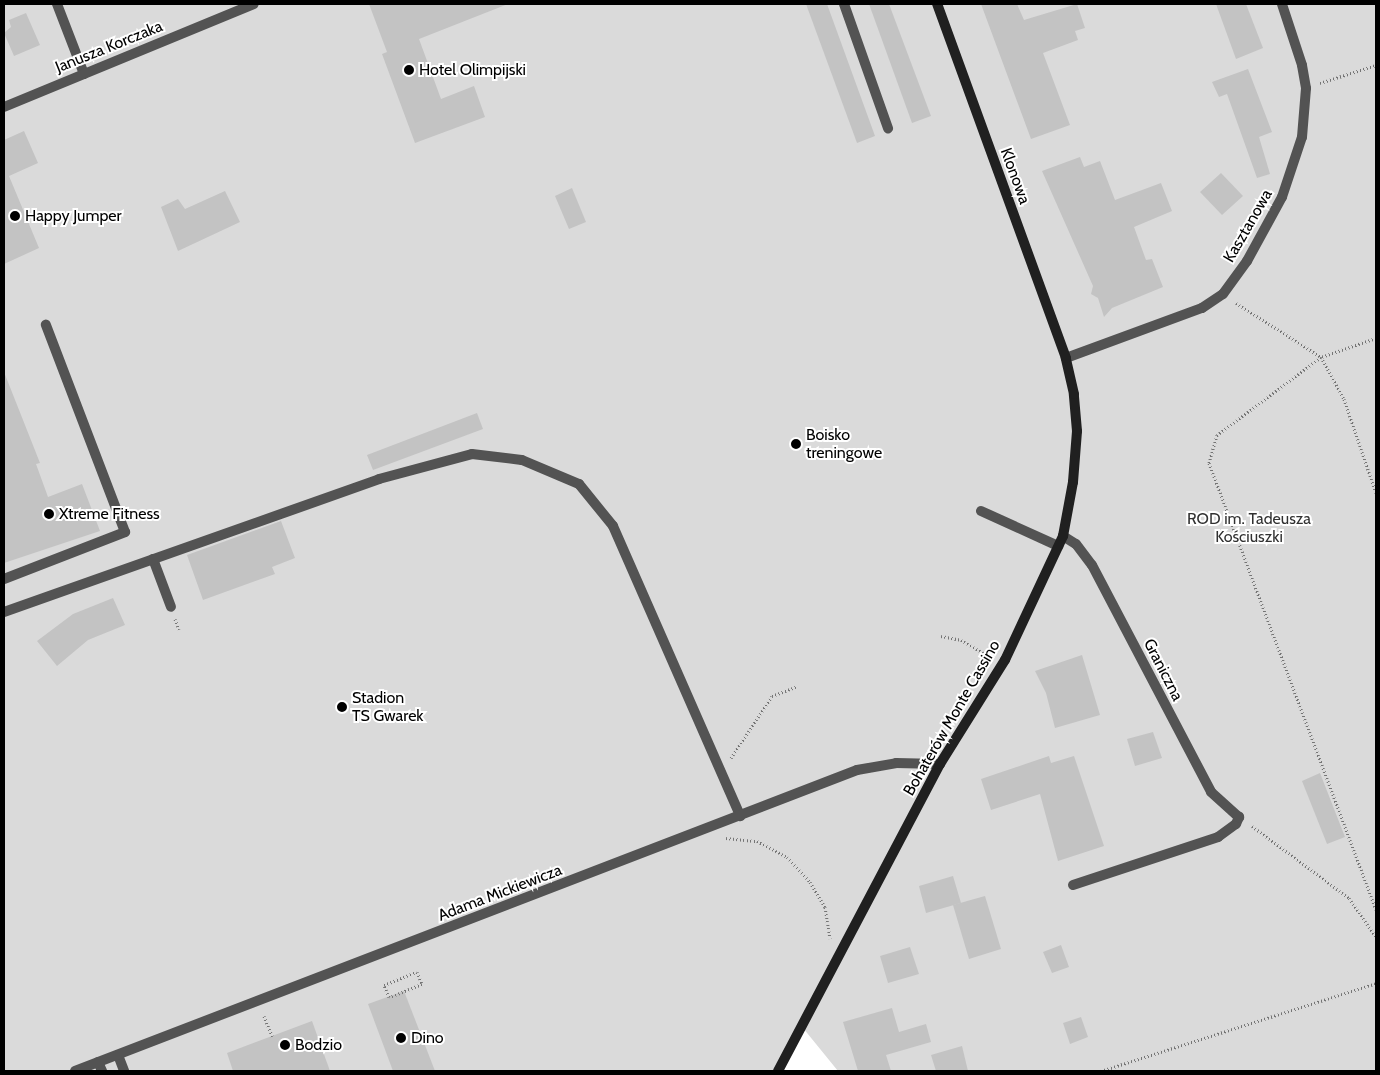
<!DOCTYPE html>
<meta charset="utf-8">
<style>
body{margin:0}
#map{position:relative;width:1380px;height:1075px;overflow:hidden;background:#fff;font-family:Cabin,sans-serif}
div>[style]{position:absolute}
.green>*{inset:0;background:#dadada}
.building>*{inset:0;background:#c3c3c3}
.path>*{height:3px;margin-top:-1.5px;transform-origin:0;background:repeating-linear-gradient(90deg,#757575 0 1px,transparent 0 3.5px)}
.lane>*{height:10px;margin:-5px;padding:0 5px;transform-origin:5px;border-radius:5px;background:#535353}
.street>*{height:10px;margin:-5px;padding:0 5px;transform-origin:5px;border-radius:5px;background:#535353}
.secondary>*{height:10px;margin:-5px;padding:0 5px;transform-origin:5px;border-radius:5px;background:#202020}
.dots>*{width:14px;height:14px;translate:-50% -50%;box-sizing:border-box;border:2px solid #fff;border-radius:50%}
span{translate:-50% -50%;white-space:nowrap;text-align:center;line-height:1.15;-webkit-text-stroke:4px #fff;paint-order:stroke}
.street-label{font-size:16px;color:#000}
.poi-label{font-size:16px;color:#000}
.left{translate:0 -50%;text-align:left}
.park-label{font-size:16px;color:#313131}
.frame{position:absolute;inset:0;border:5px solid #000;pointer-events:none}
</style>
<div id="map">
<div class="green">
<i style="clip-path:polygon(4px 4px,1376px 4px,1376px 1071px,838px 1071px,803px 1028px,780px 1071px,4px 1071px)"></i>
</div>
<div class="building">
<i style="clip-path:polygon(369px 4px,508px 4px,419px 39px,441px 99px,474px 86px,485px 117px,415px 143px,382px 54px,387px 52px)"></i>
<i style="clip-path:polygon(806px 4px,827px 4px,875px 136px,857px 143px)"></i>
<i style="clip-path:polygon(869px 4px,889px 4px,931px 116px,912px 123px)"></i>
<i style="clip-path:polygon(981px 4px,1017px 4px,1024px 20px,1077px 4px,1085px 28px,1075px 31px,1078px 40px,1043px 53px,1070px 125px,1031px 139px)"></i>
<i style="clip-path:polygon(1216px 4px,1246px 4px,1263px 48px,1236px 59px)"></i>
<i style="clip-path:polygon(26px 13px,40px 45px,14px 56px,4px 33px,11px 27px,9px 20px)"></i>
<i style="clip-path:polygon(1248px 69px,1272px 132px,1259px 137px,1270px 174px,1257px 178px,1227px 94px,1219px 97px,1212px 82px)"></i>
<i style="clip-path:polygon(24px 131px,38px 163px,9px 176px,39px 248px,4px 264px,4px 140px)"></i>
<i style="clip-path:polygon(1080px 157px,1084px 167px,1100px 161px,1115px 200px,1161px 183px,1172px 211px,1134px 227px,1146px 260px,1152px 259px,1163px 287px,1112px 308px,1104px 317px,1098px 298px,1091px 294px,1093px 286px,1042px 171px)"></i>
<i style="clip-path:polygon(1221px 173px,1243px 196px,1222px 215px,1200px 192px)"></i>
<i style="clip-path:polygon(572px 188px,586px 222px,569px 229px,555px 196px)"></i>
<i style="clip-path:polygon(225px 191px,240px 222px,178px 251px,161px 207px,178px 199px,185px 209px)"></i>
<i style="clip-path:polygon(4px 372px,40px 463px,36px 464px,48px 497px,82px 484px,100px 531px,4px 563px)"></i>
<i style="clip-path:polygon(477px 413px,483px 429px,373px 470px,367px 455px)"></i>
<i style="clip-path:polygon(281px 521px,295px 558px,272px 567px,275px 574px,203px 600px,187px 555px)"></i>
<i style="clip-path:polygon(113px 598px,125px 625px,88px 640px,57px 666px,37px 641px,73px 614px)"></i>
<i style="clip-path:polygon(1082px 655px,1100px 715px,1055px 728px,1046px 693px,1035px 671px)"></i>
<i style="clip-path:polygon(1153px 732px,1162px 758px,1135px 766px,1127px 739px)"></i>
<i style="clip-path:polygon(1049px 756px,1051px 763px,1074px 756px,1104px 846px,1058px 861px,1040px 794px,991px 810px,981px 779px)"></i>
<i style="clip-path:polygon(1320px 773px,1345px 837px,1327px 844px,1302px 781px)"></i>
<i style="clip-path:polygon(953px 876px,961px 903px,926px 913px,919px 886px)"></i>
<i style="clip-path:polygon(985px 896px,1001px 949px,969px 959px,953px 905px)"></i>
<i style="clip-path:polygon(1061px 945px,1069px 967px,1052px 973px,1043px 952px)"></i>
<i style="clip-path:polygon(910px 947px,919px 974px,888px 983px,880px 956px)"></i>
<i style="clip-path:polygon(404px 991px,435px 1071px,393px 1071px,368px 1004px)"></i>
<i style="clip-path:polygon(892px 1008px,899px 1032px,926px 1024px,931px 1042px,886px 1055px,891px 1071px,858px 1071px,843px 1022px)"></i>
<i style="clip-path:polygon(1081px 1017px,1088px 1037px,1070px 1044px,1063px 1023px)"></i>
<i style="clip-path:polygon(312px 1021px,330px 1071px,233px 1071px,227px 1053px)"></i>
<i style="clip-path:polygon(962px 1046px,968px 1071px,936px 1071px,931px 1055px)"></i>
</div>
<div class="path">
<i style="left:1320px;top:83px;width:59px;rotate:-17.8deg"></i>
<i style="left:1236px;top:303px;width:101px;rotate:32.4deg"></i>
<i style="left:1321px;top:357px;width:48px;rotate:61.3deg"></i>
<i style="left:1344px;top:399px;width:99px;rotate:71.2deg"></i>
<i style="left:1376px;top:338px;width:58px;rotate:160.9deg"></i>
<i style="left:1321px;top:357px;width:130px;rotate:143.1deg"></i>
<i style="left:1217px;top:435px;width:29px;rotate:106deg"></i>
<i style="left:1209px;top:463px;width:477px;rotate:69.5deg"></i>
<i style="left:175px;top:619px;width:11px;rotate:68deg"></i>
<i style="left:941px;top:636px;width:20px;rotate:11deg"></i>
<i style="left:961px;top:640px;width:32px;rotate:30deg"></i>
<i style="left:731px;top:758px;width:74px;rotate:-56.5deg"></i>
<i style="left:772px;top:696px;width:26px;rotate:-21deg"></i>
<i style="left:1252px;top:826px;width:121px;rotate:36.6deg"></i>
<i style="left:1349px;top:898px;width:47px;rotate:55.3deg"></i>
<i style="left:726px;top:838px;width:31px;rotate:6deg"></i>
<i style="left:757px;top:841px;width:34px;rotate:28deg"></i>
<i style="left:787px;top:857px;width:34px;rotate:47deg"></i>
<i style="left:810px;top:882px;width:29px;rotate:59deg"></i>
<i style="left:825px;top:907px;width:32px;rotate:81deg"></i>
<i style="left:417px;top:972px;width:13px;rotate:67deg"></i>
<i style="left:422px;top:984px;width:35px;rotate:158deg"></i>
<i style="left:389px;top:997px;width:13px;rotate:-113deg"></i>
<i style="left:384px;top:985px;width:35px;rotate:-22deg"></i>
<i style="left:264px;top:1016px;width:22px;rotate:68deg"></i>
<i style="left:1101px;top:1071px;width:289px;rotate:-17.7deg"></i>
</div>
<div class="lane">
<i style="left:844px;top:4px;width:132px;rotate:70.5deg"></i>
<i style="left:981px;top:511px;width:85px;rotate:24.4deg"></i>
<i style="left:153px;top:559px;width:51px;rotate:69.4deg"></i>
<i style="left:4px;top:579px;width:130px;rotate:-21.2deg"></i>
<i style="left:125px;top:532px;width:222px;rotate:-110.9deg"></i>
<i style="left:4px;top:612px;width:398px;rotate:-19.5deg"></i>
<i style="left:379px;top:479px;width:96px;rotate:-15deg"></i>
<i style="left:472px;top:454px;width:50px;rotate:6.8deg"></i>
<i style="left:522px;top:460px;width:62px;rotate:22.8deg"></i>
<i style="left:579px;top:484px;width:54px;rotate:51deg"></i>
<i style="left:613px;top:526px;width:317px;rotate:66.3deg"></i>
<i style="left:1073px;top:885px;width:153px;rotate:-18.3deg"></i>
<i style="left:1218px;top:837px;width:22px;rotate:-36deg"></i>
<i style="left:1236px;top:824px;width:8px;rotate:-67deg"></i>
<i style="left:118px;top:1055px;width:17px;rotate:69deg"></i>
<i style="left:98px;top:1062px;width:10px;rotate:66deg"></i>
</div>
<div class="street">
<i style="left:57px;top:4px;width:75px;rotate:68.9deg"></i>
<i style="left:4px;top:107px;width:270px;rotate:-22.4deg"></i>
<i style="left:1066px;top:358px;width:145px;rotate:-20.2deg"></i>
<i style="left:1202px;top:308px;width:25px;rotate:-34deg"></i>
<i style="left:1223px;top:294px;width:41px;rotate:-54deg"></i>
<i style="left:1247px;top:261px;width:73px;rotate:-61.3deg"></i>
<i style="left:1282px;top:197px;width:63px;rotate:-71.6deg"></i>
<i style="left:1302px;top:137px;width:49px;rotate:-85.3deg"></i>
<i style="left:1306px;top:88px;width:23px;rotate:-100deg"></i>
<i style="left:1302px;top:65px;width:64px;rotate:-108.2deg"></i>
<i style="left:1063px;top:536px;width:15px;rotate:32deg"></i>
<i style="left:1076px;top:544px;width:26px;rotate:53deg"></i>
<i style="left:1092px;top:565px;width:256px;rotate:62.3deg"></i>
<i style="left:1211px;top:792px;width:38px;rotate:42deg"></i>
<i style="left:75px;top:1071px;width:838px;rotate:-21.05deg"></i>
<i style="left:857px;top:770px;width:40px;rotate:-10deg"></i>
<i style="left:896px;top:763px;width:44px;rotate:1.3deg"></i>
</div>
<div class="secondary">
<i style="left:778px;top:1071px;width:347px;rotate:-62.2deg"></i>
<i style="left:940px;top:764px;width:123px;rotate:-58deg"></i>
<i style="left:1005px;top:660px;width:137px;rotate:-64.9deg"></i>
<i style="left:1063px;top:536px;width:55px;rotate:-79.5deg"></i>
<i style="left:1073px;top:482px;width:51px;rotate:-85.5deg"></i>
<i style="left:1077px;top:431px;width:37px;rotate:-95deg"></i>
<i style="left:1074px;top:394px;width:37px;rotate:-103deg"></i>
<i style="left:1066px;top:358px;width:377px;rotate:-110deg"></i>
</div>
<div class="dots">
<i style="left:409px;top:70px;background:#000"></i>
<i style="left:15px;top:216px;background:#000"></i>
<i style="left:796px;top:444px;background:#000"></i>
<i style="left:49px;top:514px;background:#000"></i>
<i style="left:342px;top:707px;background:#000"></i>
<i style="left:401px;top:1038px;background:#000"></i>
<i style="left:285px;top:1045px;background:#000"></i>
</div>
<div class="street-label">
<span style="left:109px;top:47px;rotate:-22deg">Janusza Korczaka</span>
<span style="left:1015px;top:176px;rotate:70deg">Klonowa</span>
<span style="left:1248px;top:226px;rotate:-60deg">Kasztanowa</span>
<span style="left:1163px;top:670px;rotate:63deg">Graniczna</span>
<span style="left:952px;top:718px;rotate:-60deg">Bohaterów Monte Cassino</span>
<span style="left:500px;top:893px;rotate:-21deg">Adama Mickiewicza</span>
</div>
<div class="poi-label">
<span class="left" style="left:419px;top:70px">Hotel Olimpijski</span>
<span class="left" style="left:25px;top:216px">Happy Jumper</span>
<span class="left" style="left:806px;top:444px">Boisko<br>treningowe</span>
<span class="left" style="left:59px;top:514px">Xtreme Fitness</span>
<span class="left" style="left:352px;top:707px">Stadion<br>TS Gwarek</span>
<span class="left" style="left:411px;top:1038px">Dino</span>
<span class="left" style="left:295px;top:1045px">Bodzio</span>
</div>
<div class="park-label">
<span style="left:1249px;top:528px">ROD im. Tadeusza<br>Kościuszki</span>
</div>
<div class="frame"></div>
</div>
